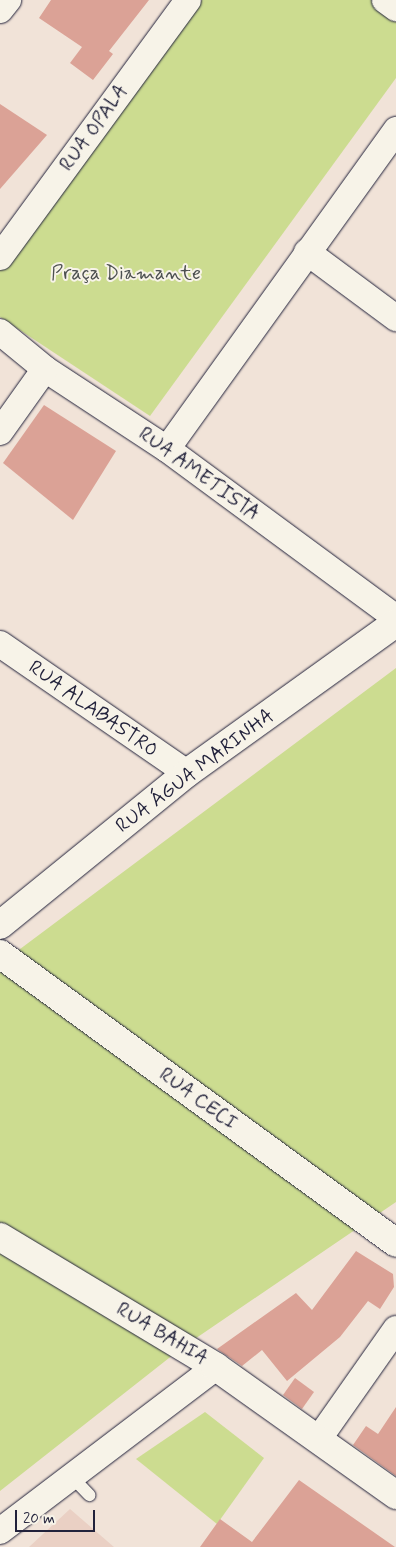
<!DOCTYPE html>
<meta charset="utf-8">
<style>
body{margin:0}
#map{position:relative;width:396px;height:1547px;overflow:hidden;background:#f1e3d8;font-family:Mynerve,sans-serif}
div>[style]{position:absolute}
.built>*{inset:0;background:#ead0c4}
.green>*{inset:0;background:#ccdc90}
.building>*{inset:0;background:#dba296}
.roads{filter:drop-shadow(0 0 1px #22223b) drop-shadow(0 0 1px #22223b)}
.service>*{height:12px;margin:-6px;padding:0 6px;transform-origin:6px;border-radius:6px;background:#f7f3e8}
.minor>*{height:26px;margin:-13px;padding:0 13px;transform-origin:13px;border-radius:13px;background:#f7f3e8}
.tertiary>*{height:28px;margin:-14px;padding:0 14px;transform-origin:14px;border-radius:14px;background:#f7f3e8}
.secondary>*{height:28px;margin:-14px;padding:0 14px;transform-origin:14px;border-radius:14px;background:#f7f3e8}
span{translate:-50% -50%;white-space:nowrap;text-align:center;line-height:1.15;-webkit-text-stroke:4px #f7f3e8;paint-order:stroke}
.street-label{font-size:20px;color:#22223b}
.park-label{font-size:20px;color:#4c5050}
.scale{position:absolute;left:15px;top:1510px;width:80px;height:22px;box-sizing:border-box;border:2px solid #22223b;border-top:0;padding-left:6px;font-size:15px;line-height:18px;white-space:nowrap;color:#22223b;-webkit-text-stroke:4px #f7f3e8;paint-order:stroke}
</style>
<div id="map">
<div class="built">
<i style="clip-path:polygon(70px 1509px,114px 1547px,29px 1547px)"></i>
</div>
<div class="green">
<i style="clip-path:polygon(202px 0,371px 0,396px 18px,396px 78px,150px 416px,0 317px,0 264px)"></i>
<i style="clip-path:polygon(396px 668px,396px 1202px,183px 1347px,0 1491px,0 964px)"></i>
<i style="clip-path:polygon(205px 1412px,264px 1458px,217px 1524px,136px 1459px)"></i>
</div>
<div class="building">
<i style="clip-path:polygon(51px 0,149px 0,109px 51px,113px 54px,93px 80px,70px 63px,82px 47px,39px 18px)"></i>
<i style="clip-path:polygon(0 104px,47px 135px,0 189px)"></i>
<i style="clip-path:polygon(44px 405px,116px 451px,73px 520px,3px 463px)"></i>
<i style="clip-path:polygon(356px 1251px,393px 1274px,394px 1287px,380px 1309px,368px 1301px,340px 1337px,287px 1381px,262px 1350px,242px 1366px,217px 1349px,296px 1293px,312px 1310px)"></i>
<i style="clip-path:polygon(295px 1378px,314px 1392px,302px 1409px,283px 1395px)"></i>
<i style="clip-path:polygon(396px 1407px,396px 1476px,353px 1445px,366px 1426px,378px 1434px)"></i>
<i style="clip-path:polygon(299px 1480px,395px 1547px,200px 1547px,220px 1519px,252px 1542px)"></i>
</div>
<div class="roads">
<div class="service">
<i style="left:70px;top:1475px;width:28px;rotate:46deg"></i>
</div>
<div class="minor">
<i style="left:385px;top:0;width:14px;rotate:36deg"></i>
<i style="left:0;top:10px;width:13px;rotate:-51deg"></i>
<i style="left:307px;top:252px;width:111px;rotate:36.6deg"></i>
<i style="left:0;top:257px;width:318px;rotate:-53.8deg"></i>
<i style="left:0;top:332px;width:58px;rotate:39.4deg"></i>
<i style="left:45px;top:369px;width:146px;rotate:33.3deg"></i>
<i style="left:167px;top:449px;width:285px;rotate:36.4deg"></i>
<i style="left:0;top:432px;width:77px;rotate:-54.5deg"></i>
<i style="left:167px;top:449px;width:393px;rotate:-54.3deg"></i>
<i style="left:0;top:644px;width:227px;rotate:34.6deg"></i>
<i style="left:320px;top:1437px;width:132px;rotate:-54.9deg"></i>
<i style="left:0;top:1531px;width:271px;rotate:-37.2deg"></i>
</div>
<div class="tertiary">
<i style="left:0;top:925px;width:241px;rotate:-39.1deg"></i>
<i style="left:187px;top:773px;width:257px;rotate:-35.7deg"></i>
</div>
<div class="secondary">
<i style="left:0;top:954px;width:490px;rotate:36.1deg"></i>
<i style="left:0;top:1237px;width:252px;rotate:31deg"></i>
<i style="left:216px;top:1367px;width:221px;rotate:35.4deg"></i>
</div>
</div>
<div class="street-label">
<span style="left:94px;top:128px;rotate:-54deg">RUA OPALA</span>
<span style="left:199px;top:474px;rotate:36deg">RUA AMETISTA</span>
<span style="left:93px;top:709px;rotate:35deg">RUA ALABASTRO</span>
<span style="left:195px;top:771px;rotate:-37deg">RUA ÁGUA MARINHA</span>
<span style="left:198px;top:1099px;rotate:36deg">RUA CECI</span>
<span style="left:162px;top:1334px;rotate:31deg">RUA BAHIA</span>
</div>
<div class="park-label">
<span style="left:126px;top:273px">Praça Diamante</span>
</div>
<div class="scale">20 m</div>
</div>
